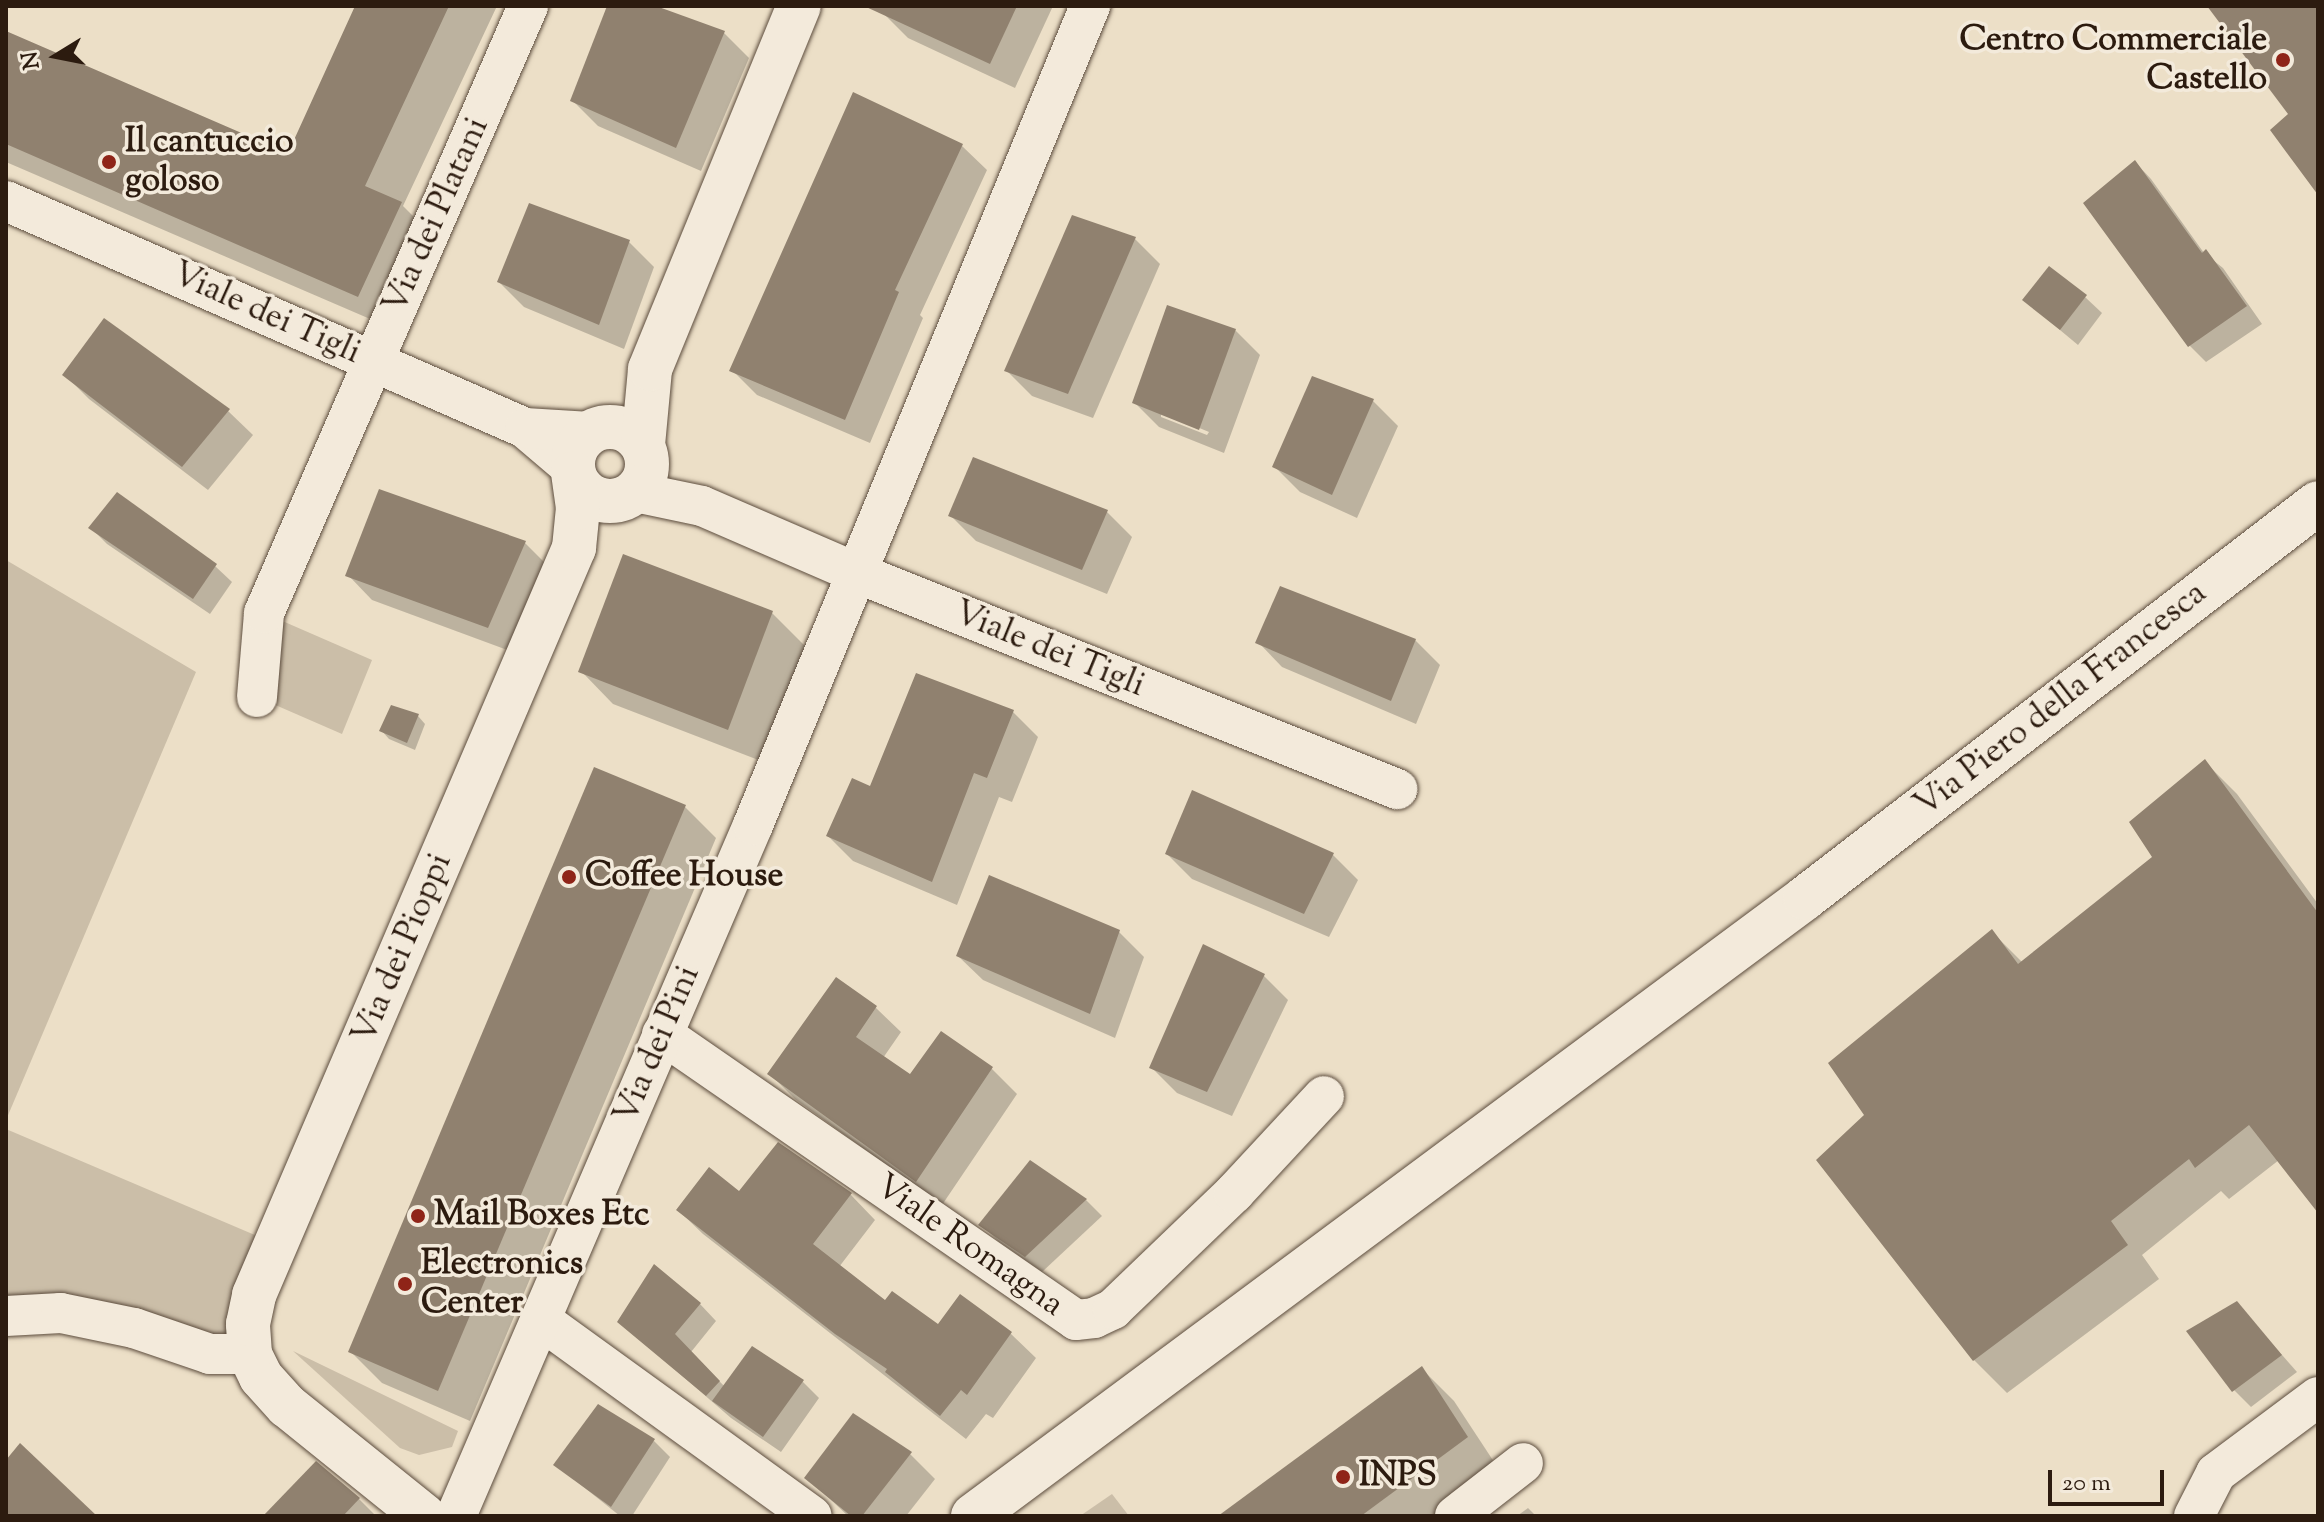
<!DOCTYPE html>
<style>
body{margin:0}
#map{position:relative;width:2324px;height:1522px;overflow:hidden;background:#ecdfc7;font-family:"Sorts Mill Goudy",serif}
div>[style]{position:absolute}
.green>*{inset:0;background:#cbbea8}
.shadow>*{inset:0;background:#0003}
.building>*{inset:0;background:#90816f}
.roads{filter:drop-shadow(0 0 2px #5c4c3d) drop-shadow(0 0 2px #5c4c3d)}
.street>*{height:40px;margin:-20px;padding:0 20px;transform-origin:20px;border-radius:20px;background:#f3eadb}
.secondary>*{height:44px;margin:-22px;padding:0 22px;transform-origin:22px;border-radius:22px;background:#f3eadb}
.secondary>.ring{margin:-22px;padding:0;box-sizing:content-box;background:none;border:44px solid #f3eadb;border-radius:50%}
.dots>*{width:22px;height:22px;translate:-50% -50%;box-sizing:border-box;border:4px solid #f3eadb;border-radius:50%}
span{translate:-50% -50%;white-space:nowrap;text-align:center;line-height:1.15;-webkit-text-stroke:7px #f3eadb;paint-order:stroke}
.poi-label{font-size:34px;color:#2c1b0f;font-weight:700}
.right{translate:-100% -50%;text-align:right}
.left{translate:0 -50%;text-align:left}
.street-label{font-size:34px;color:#2c1b0f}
.frame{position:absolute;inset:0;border:8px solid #2c1b0f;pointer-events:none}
.north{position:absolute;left:16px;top:16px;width:80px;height:80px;-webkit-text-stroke:6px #f3eadb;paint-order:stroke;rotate:260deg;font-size:22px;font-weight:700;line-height:32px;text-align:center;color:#2c1b0f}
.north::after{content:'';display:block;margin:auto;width:28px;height:36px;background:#2c1b0f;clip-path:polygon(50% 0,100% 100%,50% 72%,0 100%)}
.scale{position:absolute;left:2048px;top:1470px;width:116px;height:36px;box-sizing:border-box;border:4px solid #2c1b0f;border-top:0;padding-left:10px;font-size:24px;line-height:28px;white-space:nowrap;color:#2c1b0f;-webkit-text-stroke:6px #f3eadb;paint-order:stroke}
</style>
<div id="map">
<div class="green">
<i style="clip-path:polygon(6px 560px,196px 672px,6px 1120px)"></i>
<i style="clip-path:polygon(264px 613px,372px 660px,342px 734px,257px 697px)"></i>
<i style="clip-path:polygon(6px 1129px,276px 1244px,250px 1354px,6px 1315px)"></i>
<i style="clip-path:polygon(293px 1351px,458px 1431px,452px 1447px,419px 1455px,400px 1448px)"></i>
<i style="clip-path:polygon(1112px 1494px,1129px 1516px,1080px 1516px)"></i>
</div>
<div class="shadow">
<i style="clip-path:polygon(357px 6px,497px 6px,403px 206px,433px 236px,391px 328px,6px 162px,6px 34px,289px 156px)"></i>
<i style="clip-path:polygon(609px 6px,650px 6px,724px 33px,749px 58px,701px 171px,598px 126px,573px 101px)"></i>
<i style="clip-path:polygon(886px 6px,1053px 6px,1015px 88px,908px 38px,883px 13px)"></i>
<i style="clip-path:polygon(962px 146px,987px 170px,920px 315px,923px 318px,870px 443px,757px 395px,732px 370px)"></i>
<i style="clip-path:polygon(2135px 162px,2151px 179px,2204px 253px,2223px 268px,2262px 324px,2206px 362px,2189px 345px)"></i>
<i style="clip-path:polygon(1135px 239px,1160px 264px,1093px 418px,1032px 396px,1007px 371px)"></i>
<i style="clip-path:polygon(629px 242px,654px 267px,624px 349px,524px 307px,499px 282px)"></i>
<i style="clip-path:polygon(2085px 297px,2102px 313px,2078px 345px,2024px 300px)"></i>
<i style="clip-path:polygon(evenodd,1235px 330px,1260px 355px,1224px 453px,1159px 427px,1134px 402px,1235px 330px,1161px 412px,1209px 432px,1207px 435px,1161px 417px,1161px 412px)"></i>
<i style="clip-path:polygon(64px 374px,228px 411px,253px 435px,208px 490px,89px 399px)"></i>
<i style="clip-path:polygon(1373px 401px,1398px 426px,1357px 518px,1300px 492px,1275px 467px)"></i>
<i style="clip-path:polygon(380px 491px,525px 543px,550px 568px,513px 652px,372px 600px,348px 575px)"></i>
<i style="clip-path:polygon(1107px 512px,1132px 537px,1107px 594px,976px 541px,951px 516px)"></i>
<i style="clip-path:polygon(91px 528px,215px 566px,232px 582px,210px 614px,107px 544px)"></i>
<i style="clip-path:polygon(772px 613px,805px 646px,761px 761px,613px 704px,581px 671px)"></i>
<i style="clip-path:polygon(1415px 640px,1440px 665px,1416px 724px,1282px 667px,1258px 642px)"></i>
<i style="clip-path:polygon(917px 675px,1013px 712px,1038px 737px,1012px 802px,999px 797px,957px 905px,853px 861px,828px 836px,871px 789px)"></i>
<i style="clip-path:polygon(418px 716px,425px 724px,415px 750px,389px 739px,382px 731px)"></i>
<i style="clip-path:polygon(2205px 762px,2237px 794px,2318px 904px,2318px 1210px,2279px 1160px,2229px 1199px,2221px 1191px,2142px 1255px,2159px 1279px,2007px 1393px,1974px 1360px,1867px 1116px,1992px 932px,2023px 963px,2155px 858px)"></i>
<i style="clip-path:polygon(685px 807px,716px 838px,470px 1421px,382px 1383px,351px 1352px)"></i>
<i style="clip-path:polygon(1167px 854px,1333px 855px,1358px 880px,1329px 937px,1192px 879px)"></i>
<i style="clip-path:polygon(990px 878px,1119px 932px,1144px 957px,1115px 1038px,983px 980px,958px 956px)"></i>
<i style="clip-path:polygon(1263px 975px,1288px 1000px,1232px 1116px,1177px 1093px,1152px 1068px)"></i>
<i style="clip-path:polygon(837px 980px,876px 1008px,901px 1032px,883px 1058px,911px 1076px,942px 1034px,992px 1069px,1017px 1094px,942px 1205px,795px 1099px,770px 1074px)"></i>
<i style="clip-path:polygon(739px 1194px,851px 1195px,875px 1220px,839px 1267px,885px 1303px,938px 1327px,960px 1297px,1011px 1334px,1036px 1358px,993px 1418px,986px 1414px,966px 1439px,703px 1234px,678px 1210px)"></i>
<i style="clip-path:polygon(1086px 1200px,1102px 1216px,1042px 1272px,998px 1241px,981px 1224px)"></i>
<i style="clip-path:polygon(2236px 1303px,2297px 1372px,2251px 1407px,2234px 1390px)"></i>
<i style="clip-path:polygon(700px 1304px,716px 1321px,691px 1352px,725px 1387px,802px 1381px,819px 1398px,781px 1452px,731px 1418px,620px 1322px)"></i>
<i style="clip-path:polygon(1422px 1369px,1454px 1401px,1500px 1471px,1438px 1516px,1222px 1516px)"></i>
<i style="clip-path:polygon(654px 1441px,670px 1457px,632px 1516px,620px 1516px,556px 1465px)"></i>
<i style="clip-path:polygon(910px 1454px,935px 1479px,906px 1516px,848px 1516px,811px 1481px)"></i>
<i style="clip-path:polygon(316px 1464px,359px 1499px,376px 1516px,266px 1516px)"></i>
<i style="clip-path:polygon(1528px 1508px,1536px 1516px,1517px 1516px)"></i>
</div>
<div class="building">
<i style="clip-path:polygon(355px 6px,449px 6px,365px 186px,402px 202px,358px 297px,6px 144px,6px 31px,288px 153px)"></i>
<i style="clip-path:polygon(607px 6px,656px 6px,725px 31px,676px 148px,570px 101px)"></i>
<i style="clip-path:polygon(864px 6px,1017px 6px,990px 64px)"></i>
<i style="clip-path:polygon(2207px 6px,2318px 6px,2318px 195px,2270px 130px,2288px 114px)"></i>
<i style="clip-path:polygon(853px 92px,963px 144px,895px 290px,899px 292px,845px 420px,729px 371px)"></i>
<i style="clip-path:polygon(2135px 160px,2202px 253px,2206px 249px,2247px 306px,2188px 347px,2083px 203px)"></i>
<i style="clip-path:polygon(529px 203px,630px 240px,599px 325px,497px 282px)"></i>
<i style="clip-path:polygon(1072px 215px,1136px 237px,1068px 394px,1004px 371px)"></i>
<i style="clip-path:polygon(2049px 266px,2087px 295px,2060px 330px,2022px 300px)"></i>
<i style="clip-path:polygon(1167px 305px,1236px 329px,1199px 430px,1132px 403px)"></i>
<i style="clip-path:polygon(104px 318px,230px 409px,182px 467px,62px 375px)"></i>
<i style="clip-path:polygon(1312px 376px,1374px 399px,1332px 495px,1272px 467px)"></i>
<i style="clip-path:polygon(973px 457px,1108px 510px,1082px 570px,948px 516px)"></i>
<i style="clip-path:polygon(379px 489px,526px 541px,488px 628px,345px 576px)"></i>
<i style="clip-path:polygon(117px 492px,217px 564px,193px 599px,88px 528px)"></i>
<i style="clip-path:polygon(623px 554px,773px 611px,728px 730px,578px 672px)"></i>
<i style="clip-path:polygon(1280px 586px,1416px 639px,1391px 701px,1255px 643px)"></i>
<i style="clip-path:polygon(916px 673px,1014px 710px,987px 778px,974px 773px,932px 882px,826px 836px,852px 778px,870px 786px)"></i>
<i style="clip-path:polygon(391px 705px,419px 714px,407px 743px,379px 731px)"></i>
<i style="clip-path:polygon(2205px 759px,2318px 913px,2318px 1213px,2249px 1125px,2195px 1168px,2189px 1159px,2111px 1221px,2128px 1245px,1973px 1361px,1816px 1160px,1864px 1115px,1828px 1063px,1992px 929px,2018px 964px,2152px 857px,2129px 822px)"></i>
<i style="clip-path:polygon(594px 767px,686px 805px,438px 1391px,348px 1352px)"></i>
<i style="clip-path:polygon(1192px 790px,1334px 853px,1304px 914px,1165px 854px)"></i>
<i style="clip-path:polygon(989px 875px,1120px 930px,1090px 1014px,956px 956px)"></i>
<i style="clip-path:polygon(1203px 944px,1265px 974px,1207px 1092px,1149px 1068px)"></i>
<i style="clip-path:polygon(836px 977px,877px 1006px,856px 1037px,910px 1074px,941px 1031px,993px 1067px,916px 1182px,767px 1074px)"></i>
<i style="clip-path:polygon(778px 1142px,852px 1193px,813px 1244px,885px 1300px,892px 1291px,938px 1324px,960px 1294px,1012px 1332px,967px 1395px,961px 1390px,940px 1416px,885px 1372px,887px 1369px,835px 1334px,676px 1210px,709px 1167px,739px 1191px)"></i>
<i style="clip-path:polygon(1030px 1160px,1087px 1199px,1025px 1257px,978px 1225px)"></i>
<i style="clip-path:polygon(654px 1264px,701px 1303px,675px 1334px,720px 1381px,706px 1396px,617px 1322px)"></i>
<i style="clip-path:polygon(2237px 1301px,2282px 1355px,2232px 1392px,2186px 1331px)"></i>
<i style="clip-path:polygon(752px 1346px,804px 1380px,763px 1437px,712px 1401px)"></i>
<i style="clip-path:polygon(1422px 1366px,1468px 1437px,1361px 1516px,1218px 1516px)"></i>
<i style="clip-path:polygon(598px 1404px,655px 1439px,611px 1507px,553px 1465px)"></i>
<i style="clip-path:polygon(853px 1413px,912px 1452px,862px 1516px,851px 1516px,804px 1478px)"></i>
<i style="clip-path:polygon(20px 1443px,97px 1516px,6px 1516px,6px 1460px)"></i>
<i style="clip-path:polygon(316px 1461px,360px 1498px,343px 1516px,263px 1516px)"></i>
</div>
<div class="roads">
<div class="street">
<i style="left:6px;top:201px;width:566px;rotate:23.62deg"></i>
<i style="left:525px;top:428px;width:63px;rotate:40.5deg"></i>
<i style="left:525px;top:428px;width:65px;rotate:3.5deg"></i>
<i style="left:635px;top:492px;width:68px;rotate:11.8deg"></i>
<i style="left:702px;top:506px;width:169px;rotate:23.4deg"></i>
<i style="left:857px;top:573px;width:582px;rotate:21.8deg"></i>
<i style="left:257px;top:697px;width:84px;rotate:-85.2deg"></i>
<i style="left:264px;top:613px;width:662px;rotate:-66.49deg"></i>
<i style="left:662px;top:1034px;width:503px;rotate:34.64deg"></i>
<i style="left:1076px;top:1320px;width:18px;rotate:-6deg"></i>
<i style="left:1094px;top:1318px;width:21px;rotate:-25deg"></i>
<i style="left:1113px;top:1309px;width:168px;rotate:-43.8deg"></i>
<i style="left:1234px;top:1193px;width:132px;rotate:-47.1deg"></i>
<i style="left:6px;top:1316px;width:55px;rotate:-3.1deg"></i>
<i style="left:61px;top:1313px;width:75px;rotate:11.6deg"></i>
<i style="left:134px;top:1328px;width:80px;rotate:18.9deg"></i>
<i style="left:210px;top:1354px;width:40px"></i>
<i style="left:541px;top:1320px;width:334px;rotate:35.9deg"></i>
<i style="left:456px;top:1516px;width:752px;rotate:-66.74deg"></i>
<i style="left:753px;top:825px;width:886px;rotate:-67.63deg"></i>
<i style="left:1455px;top:1516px;width:86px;rotate:-37.9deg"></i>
<i style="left:2194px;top:1516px;width:48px;rotate:-62.9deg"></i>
<i style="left:2216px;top:1473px;width:127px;rotate:-36.7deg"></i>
</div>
<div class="secondary">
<i class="ring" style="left:573px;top:427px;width:30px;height:30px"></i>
<i style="left:643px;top:445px;width:76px;rotate:-84.7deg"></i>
<i style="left:650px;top:369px;width:392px;rotate:-67.7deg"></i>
<i style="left:424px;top:1516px;width:176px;rotate:-141.2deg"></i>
<i style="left:287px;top:1406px;width:39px;rotate:-132deg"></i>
<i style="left:261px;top:1377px;width:25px;rotate:-116deg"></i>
<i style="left:250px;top:1354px;width:30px;rotate:-94deg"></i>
<i style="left:248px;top:1324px;width:30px;rotate:-78deg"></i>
<i style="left:254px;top:1295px;width:813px;rotate:-66.81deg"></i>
<i style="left:574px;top:548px;width:40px;rotate:-84.3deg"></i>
<i style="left:578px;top:508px;width:35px;rotate:-98deg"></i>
<i style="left:973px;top:1516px;width:1036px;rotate:-36.6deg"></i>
<i style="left:1805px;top:898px;width:647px;rotate:-37.6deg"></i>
</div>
</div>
<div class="dots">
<i style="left:2283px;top:60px;background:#8f2418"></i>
<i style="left:109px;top:162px;background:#8f2418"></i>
<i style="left:569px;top:877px;background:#8f2418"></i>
<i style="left:418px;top:1216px;background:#8f2418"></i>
<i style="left:405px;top:1284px;background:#8f2418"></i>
<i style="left:1343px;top:1477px;background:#8f2418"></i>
</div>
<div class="poi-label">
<span class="right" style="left:2267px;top:60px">Centro Commerciale<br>Castello</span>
<span class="left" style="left:125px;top:162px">Il cantuccio<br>goloso</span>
<span class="left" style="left:585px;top:877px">Coffee House</span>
<span class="left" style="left:434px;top:1216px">Mail Boxes Etc</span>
<span class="left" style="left:421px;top:1284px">Electronics<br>Center</span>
<span class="left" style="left:1359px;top:1477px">INPS</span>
</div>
<div class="street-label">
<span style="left:437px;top:216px;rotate:-66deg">Via dei Platani</span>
<span style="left:266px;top:314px;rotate:24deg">Viale dei Tigli</span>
<span style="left:1049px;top:650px;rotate:22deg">Viale dei Tigli</span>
<span style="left:2061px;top:700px;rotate:-38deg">Via Piero della Francesca</span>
<span style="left:403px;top:949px;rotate:-67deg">Via dei Pioppi</span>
<span style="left:658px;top:1045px;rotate:-67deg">Via dei Pini</span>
<span style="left:969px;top:1246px;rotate:35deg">Viale Romagna</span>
</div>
<div class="frame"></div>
<div class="north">N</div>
<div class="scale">20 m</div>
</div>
